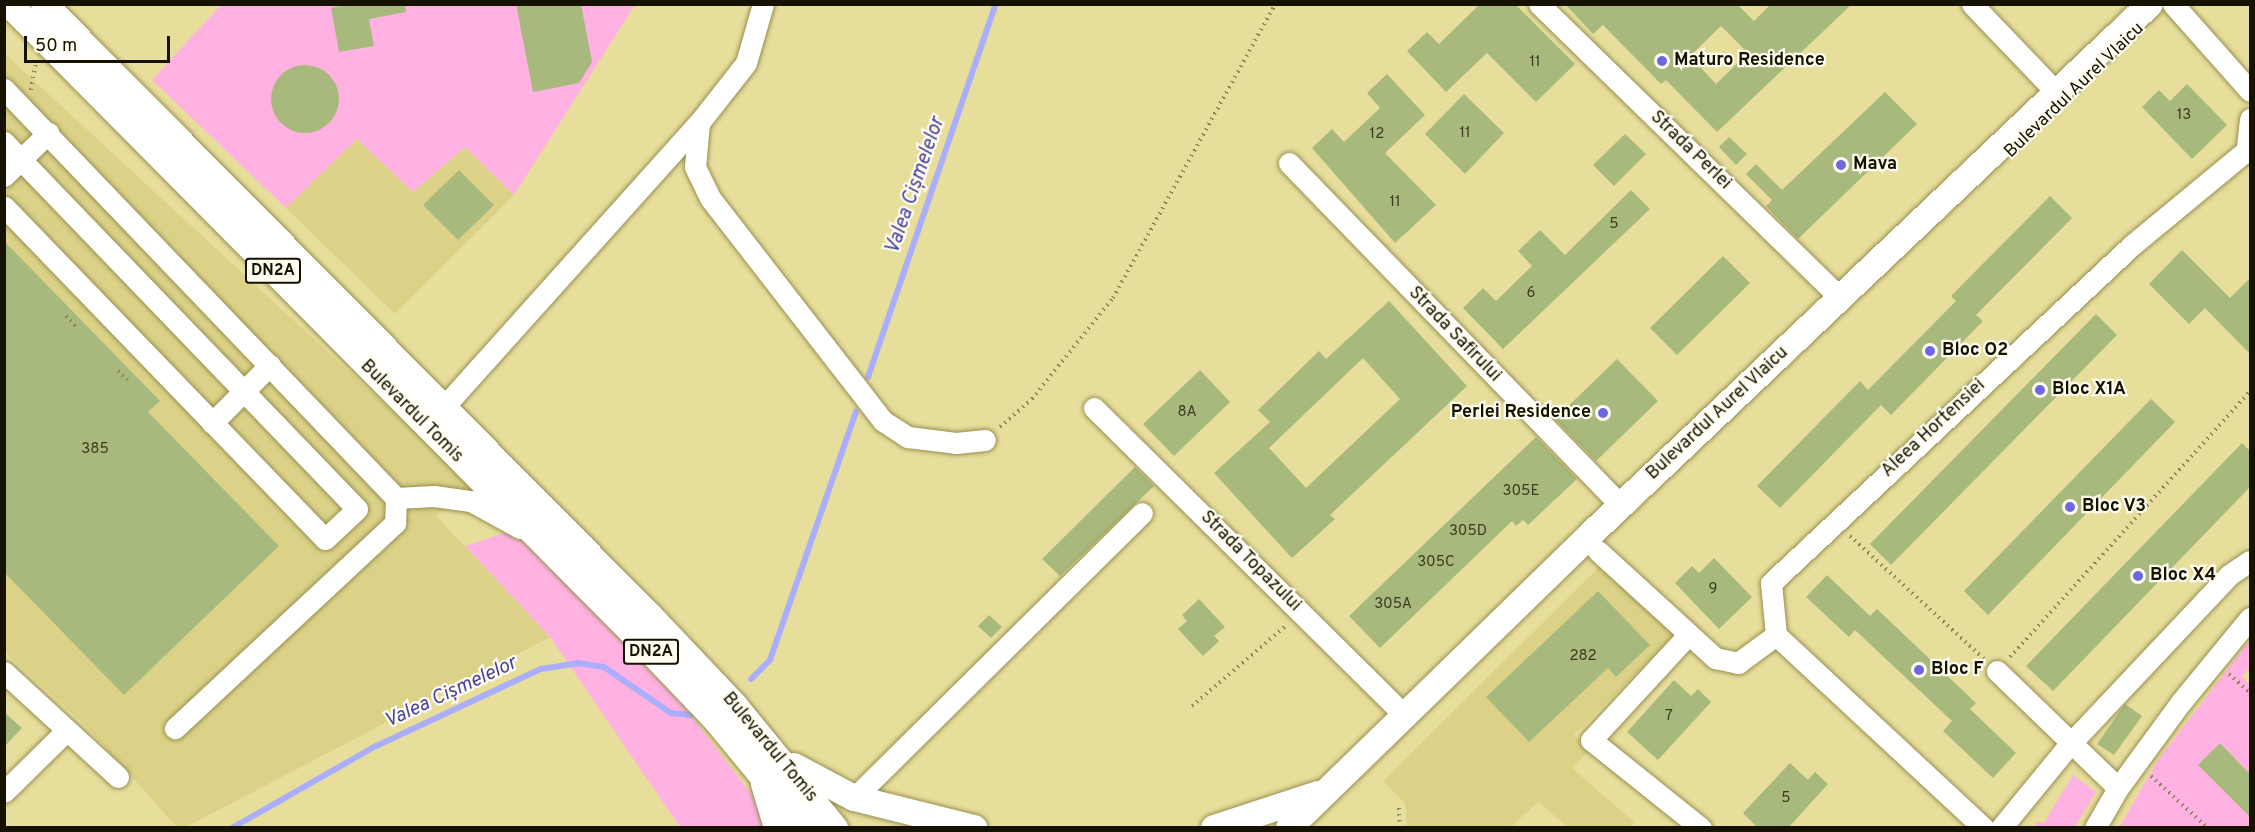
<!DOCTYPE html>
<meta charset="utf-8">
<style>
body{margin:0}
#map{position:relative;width:2255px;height:832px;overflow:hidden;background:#e7de9c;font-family:Overpass,sans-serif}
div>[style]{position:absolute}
.built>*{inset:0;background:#dbd288}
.green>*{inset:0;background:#ffb2e2}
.stream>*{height:6px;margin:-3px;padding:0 3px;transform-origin:3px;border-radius:3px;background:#abaefc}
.building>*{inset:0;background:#a7b97c}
.round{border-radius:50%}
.path>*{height:4px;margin-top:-2px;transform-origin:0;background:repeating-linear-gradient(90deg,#898356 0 1.5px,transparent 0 6px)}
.roads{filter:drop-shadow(0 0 2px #988f50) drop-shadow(0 0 2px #988f50)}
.minor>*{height:21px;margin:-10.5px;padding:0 10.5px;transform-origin:10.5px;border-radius:10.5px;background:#fff}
.major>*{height:26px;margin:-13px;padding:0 13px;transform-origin:13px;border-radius:13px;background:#fff}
.dots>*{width:16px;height:16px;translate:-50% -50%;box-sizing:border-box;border:3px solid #fffdf0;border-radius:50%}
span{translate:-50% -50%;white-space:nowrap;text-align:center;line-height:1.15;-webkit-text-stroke:4.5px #fffdf0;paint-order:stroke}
.number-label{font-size:15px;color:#3a3c1f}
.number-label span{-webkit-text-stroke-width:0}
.shield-label span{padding:2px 4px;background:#fffdf0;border:2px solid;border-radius:4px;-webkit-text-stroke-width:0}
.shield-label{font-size:16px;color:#151200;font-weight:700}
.poi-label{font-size:18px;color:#151200;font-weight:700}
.left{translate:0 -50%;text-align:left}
.right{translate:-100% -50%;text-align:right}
.street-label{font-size:18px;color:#151200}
.water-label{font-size:20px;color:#48429c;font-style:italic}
.frame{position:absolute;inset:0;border:6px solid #151200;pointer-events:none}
.scale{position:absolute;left:24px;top:36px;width:146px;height:27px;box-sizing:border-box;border:3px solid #151200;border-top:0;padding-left:8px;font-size:18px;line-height:21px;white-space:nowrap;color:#151200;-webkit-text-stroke:4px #fffdf0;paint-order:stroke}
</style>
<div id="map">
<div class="built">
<i style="clip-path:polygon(4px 53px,471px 484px,436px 516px,550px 637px,184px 828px,177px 827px,85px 725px,5px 652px)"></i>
<i style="clip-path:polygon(357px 139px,413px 192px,465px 147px,514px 195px,395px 314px,286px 208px)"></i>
<i style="clip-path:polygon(1603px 563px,1674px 635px,1574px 735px,1591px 749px,1572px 768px,1634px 822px,1629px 827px,1568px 827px,1538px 802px,1511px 827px,1407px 827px,1405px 803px,1383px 781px)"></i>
</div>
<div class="green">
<i style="clip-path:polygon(221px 5px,635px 5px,514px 195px,465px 147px,413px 192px,357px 139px,286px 208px,152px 80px)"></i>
<i style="clip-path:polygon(514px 530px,682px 704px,755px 799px,766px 827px,680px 827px,550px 637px,465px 546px)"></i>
<i style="clip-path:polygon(2250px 640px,2250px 667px,2242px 677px,2250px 685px,2250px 774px,2220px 743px,2198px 765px,2250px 817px,2250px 827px,2119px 828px,2158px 760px)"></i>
<i style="clip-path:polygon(2073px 775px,2096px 792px,2075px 827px,2034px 827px,2037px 822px,2044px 823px)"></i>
</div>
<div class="stream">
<i style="left:868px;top:377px;width:394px;rotate:-71.1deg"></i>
<i style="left:751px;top:679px;width:27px;rotate:-45deg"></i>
<i style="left:770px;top:660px;width:263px;rotate:-70.9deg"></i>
<i style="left:232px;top:828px;width:161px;rotate:-29.7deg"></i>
<i style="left:372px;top:748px;width:187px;rotate:-25.1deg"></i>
<i style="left:541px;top:669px;width:37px;rotate:-9deg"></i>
<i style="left:578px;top:663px;width:26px;rotate:9deg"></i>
<i style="left:604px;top:667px;width:81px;rotate:34.5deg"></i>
<i style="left:671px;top:713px;width:20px;rotate:6deg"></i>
</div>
<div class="building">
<i style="clip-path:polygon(350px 4px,405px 4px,406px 12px,369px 19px,374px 46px,339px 52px,331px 8px)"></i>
<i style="clip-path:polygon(516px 4px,581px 4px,592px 62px,579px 83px,533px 92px)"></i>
<i style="clip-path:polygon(1480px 4px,1515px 4px,1575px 64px,1536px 102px,1487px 53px,1446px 92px,1407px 51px,1427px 32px,1439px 44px)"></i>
<i style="clip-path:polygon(evenodd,1565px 4px,1737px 4px,1754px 21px,1771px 4px,1852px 4px,1717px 132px,1666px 80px,1661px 84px,1603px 25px,1593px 34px,1565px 4px,1721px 26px,1748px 53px,1716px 84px,1690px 56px,1721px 26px)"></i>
<i class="round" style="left:271px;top:65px;width:68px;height:68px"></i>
<i style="clip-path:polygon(1387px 74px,1425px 115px,1385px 153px,1436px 205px,1395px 243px,1312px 148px,1332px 129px,1344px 142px,1380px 108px,1367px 93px)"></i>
<i style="clip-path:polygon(2187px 84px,2227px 125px,2192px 159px,2142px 107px,2159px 90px,2170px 101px)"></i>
<i style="clip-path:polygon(1885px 92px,1917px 124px,1798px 239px,1766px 206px,1772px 200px,1746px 174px,1756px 164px,1782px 190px)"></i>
<i style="clip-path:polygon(1464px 94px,1504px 133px,1465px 174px,1425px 134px)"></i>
<i style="clip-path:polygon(1625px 134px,1646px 154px,1614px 186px,1593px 165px)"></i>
<i style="clip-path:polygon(1729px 137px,1747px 154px,1736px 165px,1719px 147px)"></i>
<i style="clip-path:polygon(459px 170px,494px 205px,458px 240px,423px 205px)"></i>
<i style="clip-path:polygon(1631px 190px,1650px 209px,1503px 349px,1463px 308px,1483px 288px,1496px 301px,1532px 266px,1518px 251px,1540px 230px,1565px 255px)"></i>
<i style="clip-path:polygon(2050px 196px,2072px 218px,1976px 315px,1983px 321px,1891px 415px,1881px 405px,1780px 508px,1757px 486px,1860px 381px,1868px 390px,1956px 301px,1951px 296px)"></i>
<i style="clip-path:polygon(4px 241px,160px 401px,148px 412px,279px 546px,124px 695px,4px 572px)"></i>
<i style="clip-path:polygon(2182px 250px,2230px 298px,2250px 278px,2250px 354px,2205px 308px,2189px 324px,2149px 284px)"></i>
<i style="clip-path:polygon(1723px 256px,1750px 283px,1677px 355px,1650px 328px)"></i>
<i style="clip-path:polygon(evenodd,1389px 301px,1467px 386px,1330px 515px,1335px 519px,1292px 558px,1214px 473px,1270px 422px,1258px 410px,1319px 351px,1326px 359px,1389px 301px,1363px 358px,1400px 399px,1306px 488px,1269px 448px,1363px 358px)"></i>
<i style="clip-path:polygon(2096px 314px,2117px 335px,1891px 565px,1870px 544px)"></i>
<i style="clip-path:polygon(1617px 359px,1658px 401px,1596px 461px,1555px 419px)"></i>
<i style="clip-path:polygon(1200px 370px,1230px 402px,1174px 456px,1143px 424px)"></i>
<i style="clip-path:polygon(2151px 399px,2175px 422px,1988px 615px,1964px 591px)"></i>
<i style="clip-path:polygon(1536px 437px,1577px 479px,1528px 525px,1523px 520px,1516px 526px,1512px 521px,1380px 648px,1349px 616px)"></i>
<i style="clip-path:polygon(2242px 443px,2250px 451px,2250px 487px,2053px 691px,2026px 666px)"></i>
<i style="clip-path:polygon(1135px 467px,1154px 486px,1060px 576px,1042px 559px)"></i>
<i style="clip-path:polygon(1714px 558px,1752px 597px,1719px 629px,1675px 583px,1692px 566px,1699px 573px)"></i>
<i style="clip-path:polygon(1827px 575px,1870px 616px,1877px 609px,1976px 703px,1970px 709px,2016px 753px,1993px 778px,1943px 731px,1952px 721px,1855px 630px,1849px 637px,1806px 597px)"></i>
<i style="clip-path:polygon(1598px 591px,1650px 645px,1616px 677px,1608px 668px,1529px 742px,1486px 697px)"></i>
<i style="clip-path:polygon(1199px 599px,1225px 627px,1214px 636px,1219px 641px,1203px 656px,1178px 629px,1187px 621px,1182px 615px)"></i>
<i style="clip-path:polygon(989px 615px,1002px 627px,991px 638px,978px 626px)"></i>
<i style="clip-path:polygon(1674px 680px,1691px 696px,1698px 689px,1711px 702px,1658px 760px,1627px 732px)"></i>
<i style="clip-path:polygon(2125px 704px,2142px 716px,2114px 755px,2097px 744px)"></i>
<i style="clip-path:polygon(4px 712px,22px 728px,4px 747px)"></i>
<i style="clip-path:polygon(2220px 743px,2250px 774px,2250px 817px,2198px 765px)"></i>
<i style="clip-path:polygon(1790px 763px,1808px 780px,1815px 772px,1828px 784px,1788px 828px,1758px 828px,1743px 813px)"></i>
</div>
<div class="path">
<i style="left:31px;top:90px;width:28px;rotate:-80deg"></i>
<i style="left:66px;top:316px;width:16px;rotate:47deg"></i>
<i style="left:118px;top:371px;width:13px;rotate:42deg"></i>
<i style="left:1000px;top:427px;width:43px;rotate:-41.2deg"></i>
<i style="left:1032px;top:399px;width:129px;rotate:-51.3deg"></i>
<i style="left:1113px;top:298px;width:336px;rotate:-61.1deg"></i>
<i style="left:1850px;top:536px;width:182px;rotate:42.5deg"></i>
<i style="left:2010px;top:657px;width:358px;rotate:-47.9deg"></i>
<i style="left:2229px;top:674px;width:28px;rotate:42deg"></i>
<i style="left:1192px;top:706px;width:125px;rotate:-40.5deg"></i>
<i style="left:2151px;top:776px;width:77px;rotate:42.4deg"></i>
<i style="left:1399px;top:808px;width:20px;rotate:87deg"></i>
</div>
<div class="roads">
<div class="minor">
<i style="left:763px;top:4px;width:61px;rotate:106.1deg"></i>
<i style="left:746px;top:63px;width:76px;rotate:128.1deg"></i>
<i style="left:699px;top:123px;width:44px;rotate:95.2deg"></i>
<i style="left:695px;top:167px;width:34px;rotate:64deg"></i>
<i style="left:710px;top:198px;width:282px;rotate:52.2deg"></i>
<i style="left:883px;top:421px;width:30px;rotate:33deg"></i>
<i style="left:908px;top:437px;width:48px;rotate:7.1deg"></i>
<i style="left:956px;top:443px;width:29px;rotate:-6deg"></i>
<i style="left:1539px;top:4px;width:422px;rotate:44.3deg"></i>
<i style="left:1972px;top:4px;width:123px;rotate:46.3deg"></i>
<i style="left:2173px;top:4px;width:116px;rotate:48.5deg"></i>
<i style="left:4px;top:89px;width:567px;rotate:46.22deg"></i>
<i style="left:396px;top:498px;width:25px;rotate:92deg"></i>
<i style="left:395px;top:523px;width:301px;rotate:137deg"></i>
<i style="left:2250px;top:119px;width:31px;rotate:96deg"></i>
<i style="left:2247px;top:150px;width:4px;rotate:45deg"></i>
<i style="left:4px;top:142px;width:509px;rotate:46.11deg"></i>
<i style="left:357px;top:509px;width:44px;rotate:136.8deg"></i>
<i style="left:325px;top:539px;width:462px;rotate:-134deg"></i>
<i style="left:1289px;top:163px;width:476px;rotate:45.9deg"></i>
<i style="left:4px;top:176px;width:62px;rotate:-44.3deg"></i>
<i style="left:1094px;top:408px;width:438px;rotate:44.7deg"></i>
<i style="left:442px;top:409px;width:385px;rotate:-48.1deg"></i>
<i style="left:212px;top:423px;width:82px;rotate:-45deg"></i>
<i style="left:396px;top:498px;width:38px;rotate:-3deg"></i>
<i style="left:434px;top:496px;width:37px;rotate:8deg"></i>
<i style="left:471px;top:501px;width:56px;rotate:28.9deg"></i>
<i style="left:1598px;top:551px;width:159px;rotate:42.4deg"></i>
<i style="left:1715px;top:658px;width:24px;rotate:12deg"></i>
<i style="left:1738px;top:663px;width:47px;rotate:-36.4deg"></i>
<i style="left:1776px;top:635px;width:52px;rotate:-95.5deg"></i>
<i style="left:1771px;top:583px;width:493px;rotate:-43.1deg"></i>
<i style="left:2131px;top:246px;width:151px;rotate:-39.6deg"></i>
<i style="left:1688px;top:635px;width:143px;rotate:132.7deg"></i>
<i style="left:1591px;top:740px;width:141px;rotate:38.7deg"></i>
<i style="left:1776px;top:635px;width:284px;rotate:42.9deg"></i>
<i style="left:1997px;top:671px;width:168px;rotate:44deg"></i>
<i style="left:4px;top:672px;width:155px;rotate:42.6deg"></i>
<i style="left:4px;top:792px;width:88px;rotate:-44.5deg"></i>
<i style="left:854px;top:798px;width:405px;rotate:-44.7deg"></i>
<i style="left:2001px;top:828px;width:107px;rotate:-50.7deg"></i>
<i style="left:2069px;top:745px;width:233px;rotate:-46.7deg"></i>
<i style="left:2229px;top:575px;width:25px;rotate:-34deg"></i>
<i style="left:2095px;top:828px;width:46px;rotate:-60.1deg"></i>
<i style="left:2118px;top:788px;width:107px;rotate:-53.8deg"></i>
<i style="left:2181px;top:702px;width:109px;rotate:-50.6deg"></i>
</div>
<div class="major">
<i style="left:9px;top:4px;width:886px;rotate:45.23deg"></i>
<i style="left:633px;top:633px;width:120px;rotate:46.3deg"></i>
<i style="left:716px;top:720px;width:140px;rotate:50.5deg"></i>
<i style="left:44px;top:4px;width:861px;rotate:45.28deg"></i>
<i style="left:650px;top:616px;width:124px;rotate:46.6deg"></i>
<i style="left:735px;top:706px;width:158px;rotate:50.7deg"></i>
<i style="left:794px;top:766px;width:68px;rotate:28.1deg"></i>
<i style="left:854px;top:798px;width:124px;rotate:14deg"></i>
<i style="left:764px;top:784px;width:46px;rotate:73.5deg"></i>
<i style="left:1214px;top:828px;width:109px;rotate:-18.1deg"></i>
<i style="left:1289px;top:828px;width:421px;rotate:-44.2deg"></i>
<i style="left:1591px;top:534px;width:770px;rotate:-43.47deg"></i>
</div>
</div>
<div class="dots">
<i style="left:1662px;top:61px;background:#6e67e2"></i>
<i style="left:1841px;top:165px;background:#6e67e2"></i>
<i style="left:1930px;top:351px;background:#6e67e2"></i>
<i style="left:2040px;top:390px;background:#6e67e2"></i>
<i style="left:1603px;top:413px;background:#6e67e2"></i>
<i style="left:2070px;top:507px;background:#6e67e2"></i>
<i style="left:2138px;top:576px;background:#6e67e2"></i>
<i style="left:1919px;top:670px;background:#6e67e2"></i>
</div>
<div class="number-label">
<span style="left:1535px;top:63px">11</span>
<span style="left:2184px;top:116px">13</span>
<span style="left:1465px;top:134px">11</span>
<span style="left:1377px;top:135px">12</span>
<span style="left:1395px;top:203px">11</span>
<span style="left:1614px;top:225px">5</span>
<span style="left:1531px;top:294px">6</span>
<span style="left:1187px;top:413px">8A</span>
<span style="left:95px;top:450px">385</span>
<span style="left:1521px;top:492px">305E</span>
<span style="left:1468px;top:532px">305D</span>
<span style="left:1436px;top:563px">305C</span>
<span style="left:1713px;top:590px">9</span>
<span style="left:1393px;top:605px">305A</span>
<span style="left:1583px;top:657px">282</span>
<span style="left:1669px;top:717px">7</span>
<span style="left:1786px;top:799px">5</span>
</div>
<div class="shield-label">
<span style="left:273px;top:271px">DN2A</span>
<span style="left:651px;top:652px">DN2A</span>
</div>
<div class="poi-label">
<span class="left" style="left:1674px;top:61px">Maturo Residence</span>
<span class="left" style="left:1853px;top:165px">Mava</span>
<span class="left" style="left:1942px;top:351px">Bloc O2</span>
<span class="left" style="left:2052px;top:390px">Bloc X1A</span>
<span class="right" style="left:1591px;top:413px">Perlei Residence</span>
<span class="left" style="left:2082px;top:507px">Bloc V3</span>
<span class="left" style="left:2150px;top:576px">Bloc X4</span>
<span class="left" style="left:1931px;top:670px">Bloc F</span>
</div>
<div class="street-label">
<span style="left:2075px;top:91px;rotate:-44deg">Bulevardul Aurel Vlaicu</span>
<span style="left:1690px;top:151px;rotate:44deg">Strada Perlei</span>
<span style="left:1454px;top:335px;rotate:46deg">Strada Safirului</span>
<span style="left:411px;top:412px;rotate:45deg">Bulevardul Tomis</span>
<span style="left:1718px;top:414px;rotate:-43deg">Bulevardul Aurel Vlaicu</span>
<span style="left:1934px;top:429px;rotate:-43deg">Aleea Hortensiei</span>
<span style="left:1250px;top:562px;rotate:45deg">Strada Topazului</span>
<span style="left:769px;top:748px;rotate:50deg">Bulevardul Tomis</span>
</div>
<div class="water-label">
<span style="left:916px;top:186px;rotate:-71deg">Valea Cișmelelor</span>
<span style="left:451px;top:693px;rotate:-25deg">Valea Cișmelelor</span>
</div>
<div class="frame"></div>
<div class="scale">50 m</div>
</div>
